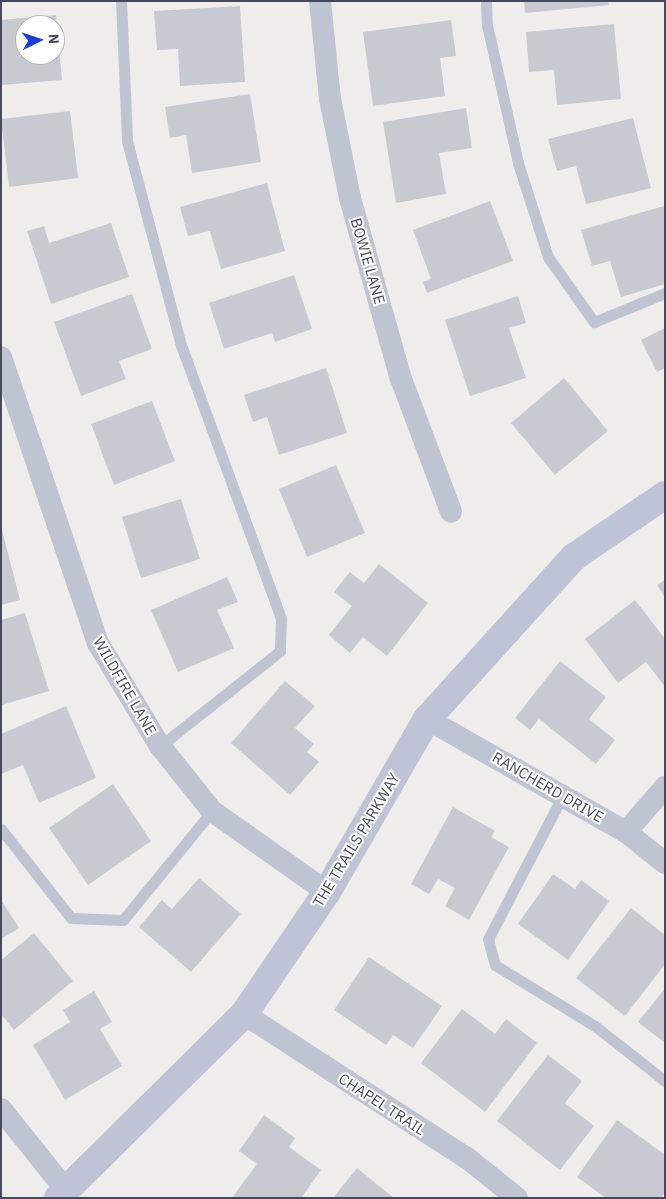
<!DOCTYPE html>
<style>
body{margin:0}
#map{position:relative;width:666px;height:1199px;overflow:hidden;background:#efecec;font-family:"IBM Plex Sans",sans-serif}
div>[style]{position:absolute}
.building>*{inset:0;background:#c8cad2}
.lane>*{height:11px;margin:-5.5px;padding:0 5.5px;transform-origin:5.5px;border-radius:5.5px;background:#bfc4d2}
.street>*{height:22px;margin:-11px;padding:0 11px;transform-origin:11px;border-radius:11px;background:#bfc4d2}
.secondary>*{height:28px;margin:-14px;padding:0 14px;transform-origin:14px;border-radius:14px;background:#bec4d5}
span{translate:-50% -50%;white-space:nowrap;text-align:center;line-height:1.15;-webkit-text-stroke:4px #fff;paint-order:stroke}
.street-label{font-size:15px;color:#444a59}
.frame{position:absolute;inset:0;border:2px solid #444a59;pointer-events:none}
.north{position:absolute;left:15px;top:15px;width:50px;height:50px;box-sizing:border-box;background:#fff;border:1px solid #b4b7bd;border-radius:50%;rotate:86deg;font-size:14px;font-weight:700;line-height:20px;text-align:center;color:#444a59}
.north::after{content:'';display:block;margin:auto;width:18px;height:22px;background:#193edb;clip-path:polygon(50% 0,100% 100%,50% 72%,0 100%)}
</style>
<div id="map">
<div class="building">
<i style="clip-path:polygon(524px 1px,608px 1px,609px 5px,525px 13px)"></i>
<i style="clip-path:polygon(240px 6px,245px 82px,180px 86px,178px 49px,157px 50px,154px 11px)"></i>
<i style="clip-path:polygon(evenodd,56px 15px,62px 80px,1px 85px,1px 20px,56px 15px,25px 25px,55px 25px,55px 55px,25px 55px,25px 25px)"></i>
<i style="clip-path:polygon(451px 20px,456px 56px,440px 58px,445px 96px,373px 106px,363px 32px)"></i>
<i style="clip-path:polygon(614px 24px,621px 99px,557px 105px,554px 70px,529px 72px,526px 32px)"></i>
<i style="clip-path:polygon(250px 94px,261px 162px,192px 173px,186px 135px,170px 138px,165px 107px)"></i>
<i style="clip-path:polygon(466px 108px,472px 148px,439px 153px,446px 194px,396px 203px,383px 122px)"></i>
<i style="clip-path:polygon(70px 111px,78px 178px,9px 187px,1px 119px)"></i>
<i style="clip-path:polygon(633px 118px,651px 188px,586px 204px,576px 166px,557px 171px,548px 139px)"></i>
<i style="clip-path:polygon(267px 183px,285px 251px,221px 269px,210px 231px,188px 236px,180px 207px)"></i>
<i style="clip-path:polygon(490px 201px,513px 261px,427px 293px,423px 282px,431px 279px,413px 230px)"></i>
<i style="clip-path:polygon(664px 206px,665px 284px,621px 297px,610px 261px,592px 266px,581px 230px)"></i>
<i style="clip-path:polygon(111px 223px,129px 277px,51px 304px,27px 231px,44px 226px,49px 243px)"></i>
<i style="clip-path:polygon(294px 275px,312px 329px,275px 342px,272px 333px,224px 349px,209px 303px)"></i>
<i style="clip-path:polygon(132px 294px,152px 349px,119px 361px,126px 379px,81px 396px,54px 322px)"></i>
<i style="clip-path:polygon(518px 296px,526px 323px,509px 328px,526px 378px,470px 396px,445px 320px)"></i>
<i style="clip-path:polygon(665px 328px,665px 368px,657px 372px,641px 340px)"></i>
<i style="clip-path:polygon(326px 368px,347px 433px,279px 455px,267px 417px,253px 422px,244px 395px)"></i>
<i style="clip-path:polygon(564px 378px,608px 431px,555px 475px,511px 423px)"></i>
<i style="clip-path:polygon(152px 401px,175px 461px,114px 485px,91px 424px)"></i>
<i style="clip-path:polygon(336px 465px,365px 533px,307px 557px,279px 489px)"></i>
<i style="clip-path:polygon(181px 499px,200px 559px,141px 578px,122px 517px)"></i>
<i style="clip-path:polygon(1px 526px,20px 600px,1px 605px)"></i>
<i style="clip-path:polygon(379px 564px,428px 603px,387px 656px,363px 637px,350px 653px,329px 635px,352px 606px,334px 592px,350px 572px,364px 583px)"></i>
<i style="clip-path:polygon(227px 577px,238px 602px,217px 610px,234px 648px,178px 672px,151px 610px)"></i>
<i style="clip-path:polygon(665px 580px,665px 598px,657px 585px)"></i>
<i style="clip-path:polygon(635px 600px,665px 639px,665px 687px,646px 662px,618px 683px,585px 639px)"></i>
<i style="clip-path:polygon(25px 613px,49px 691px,2px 705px,1px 620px)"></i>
<i style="clip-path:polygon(560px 661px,606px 697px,589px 719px,615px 740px,596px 764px,539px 719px,530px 730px,515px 718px)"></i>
<i style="clip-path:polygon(285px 681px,315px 706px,295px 728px,314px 744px,307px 752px,319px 762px,290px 795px,231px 743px)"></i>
<i style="clip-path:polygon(66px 706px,96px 778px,39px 803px,23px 765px,1px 774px,1px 734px)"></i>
<i style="clip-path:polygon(113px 784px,151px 841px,88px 885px,49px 828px)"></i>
<i style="clip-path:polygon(453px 807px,495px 831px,491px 837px,509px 847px,469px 920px,445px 906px,455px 888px,438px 879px,429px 894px,411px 884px)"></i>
<i style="clip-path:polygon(553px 874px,575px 889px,581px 880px,609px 901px,568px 960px,518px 924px)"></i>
<i style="clip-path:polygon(199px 878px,241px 914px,191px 972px,139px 927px,162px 900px,172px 909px)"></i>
<i style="clip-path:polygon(1px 900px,19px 928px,1px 939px)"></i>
<i style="clip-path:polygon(631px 908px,665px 935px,665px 964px,625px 1016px,576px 978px)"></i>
<i style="clip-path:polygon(34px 933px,73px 981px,14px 1030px,1px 1014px,1px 960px)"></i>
<i style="clip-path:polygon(369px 957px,442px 1006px,413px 1048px,393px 1035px,386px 1045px,334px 1010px)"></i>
<i style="clip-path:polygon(665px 988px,665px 1043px,638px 1022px)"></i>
<i style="clip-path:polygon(94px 991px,112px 1022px,100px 1029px,122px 1066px,65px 1100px,33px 1045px,70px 1022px,63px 1010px)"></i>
<i style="clip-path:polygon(462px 1009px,495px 1034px,506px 1019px,537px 1043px,485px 1112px,421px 1063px)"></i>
<i style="clip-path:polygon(548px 1055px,582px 1081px,565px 1103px,594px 1126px,560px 1170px,497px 1121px)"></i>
<i style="clip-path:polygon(264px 1115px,295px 1138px,289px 1147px,321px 1170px,301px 1198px,232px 1198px,257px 1164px,239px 1151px)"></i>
<i style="clip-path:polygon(617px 1120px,665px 1155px,665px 1192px,661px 1198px,606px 1198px,577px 1177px)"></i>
<i style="clip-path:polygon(357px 1168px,394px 1198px,333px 1198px)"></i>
</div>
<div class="lane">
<i style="left:121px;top:1px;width:140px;rotate:87.5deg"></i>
<i style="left:127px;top:141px;width:211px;rotate:75.2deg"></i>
<i style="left:181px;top:345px;width:291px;rotate:69.9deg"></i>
<i style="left:281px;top:618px;width:33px;rotate:92deg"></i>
<i style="left:280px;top:651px;width:153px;rotate:141.6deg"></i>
<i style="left:486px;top:1px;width:24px;rotate:88deg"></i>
<i style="left:487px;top:25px;width:141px;rotate:77.3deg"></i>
<i style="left:518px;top:163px;width:99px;rotate:72.3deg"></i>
<i style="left:548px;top:257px;width:80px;rotate:54.7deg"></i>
<i style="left:594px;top:322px;width:77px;rotate:-22.2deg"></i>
<i style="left:563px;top:795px;width:162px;rotate:117.5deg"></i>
<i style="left:488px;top:939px;width:27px;rotate:75deg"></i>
<i style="left:495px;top:965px;width:117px;rotate:31.4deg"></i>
<i style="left:595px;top:1026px;width:89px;rotate:38.2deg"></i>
<i style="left:1px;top:829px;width:113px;rotate:51.8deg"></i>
<i style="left:71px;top:918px;width:52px;rotate:2.2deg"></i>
<i style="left:123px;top:920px;width:141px;rotate:-50.8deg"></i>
</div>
<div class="street">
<i style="left:320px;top:1px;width:99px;rotate:84.2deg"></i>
<i style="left:330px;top:99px;width:101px;rotate:78.6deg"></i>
<i style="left:350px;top:198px;width:185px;rotate:74.3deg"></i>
<i style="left:400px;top:376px;width:145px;rotate:69.4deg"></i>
<i style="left:1px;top:357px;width:302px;rotate:71.3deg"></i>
<i style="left:98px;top:643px;width:120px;rotate:59deg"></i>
<i style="left:160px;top:746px;width:83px;rotate:51.3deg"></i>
<i style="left:212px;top:811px;width:141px;rotate:35.2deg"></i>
<i style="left:427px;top:719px;width:229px;rotate:29.6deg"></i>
<i style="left:626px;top:832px;width:50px;rotate:38.5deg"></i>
<i style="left:626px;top:832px;width:60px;rotate:-49.1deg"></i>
<i style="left:244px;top:1014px;width:265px;rotate:32.9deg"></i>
<i style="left:467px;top:1158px;width:64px;rotate:38.7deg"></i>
<i style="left:1px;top:1109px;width:104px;rotate:51.3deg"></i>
</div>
<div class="secondary">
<i style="left:58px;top:1198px;width:262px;rotate:-44.7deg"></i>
<i style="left:244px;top:1014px;width:148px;rotate:-55.8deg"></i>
<i style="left:327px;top:892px;width:200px;rotate:-60deg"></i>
<i style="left:427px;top:719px;width:219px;rotate:-47.8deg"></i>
<i style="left:574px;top:557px;width:110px;rotate:-34.3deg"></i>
</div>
<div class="street-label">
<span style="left:368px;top:261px;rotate:74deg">BOWIE LANE</span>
<span style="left:125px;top:686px;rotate:60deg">WILDFIRE LANE</span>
<span style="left:548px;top:787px;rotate:30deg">RANCHERD DRIVE</span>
<span style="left:356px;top:840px;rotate:-59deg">THE TRAILS PARKWAY</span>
<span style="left:382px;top:1104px;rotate:33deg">CHAPEL TRAIL</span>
</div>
<div class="frame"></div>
<div class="north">N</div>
</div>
